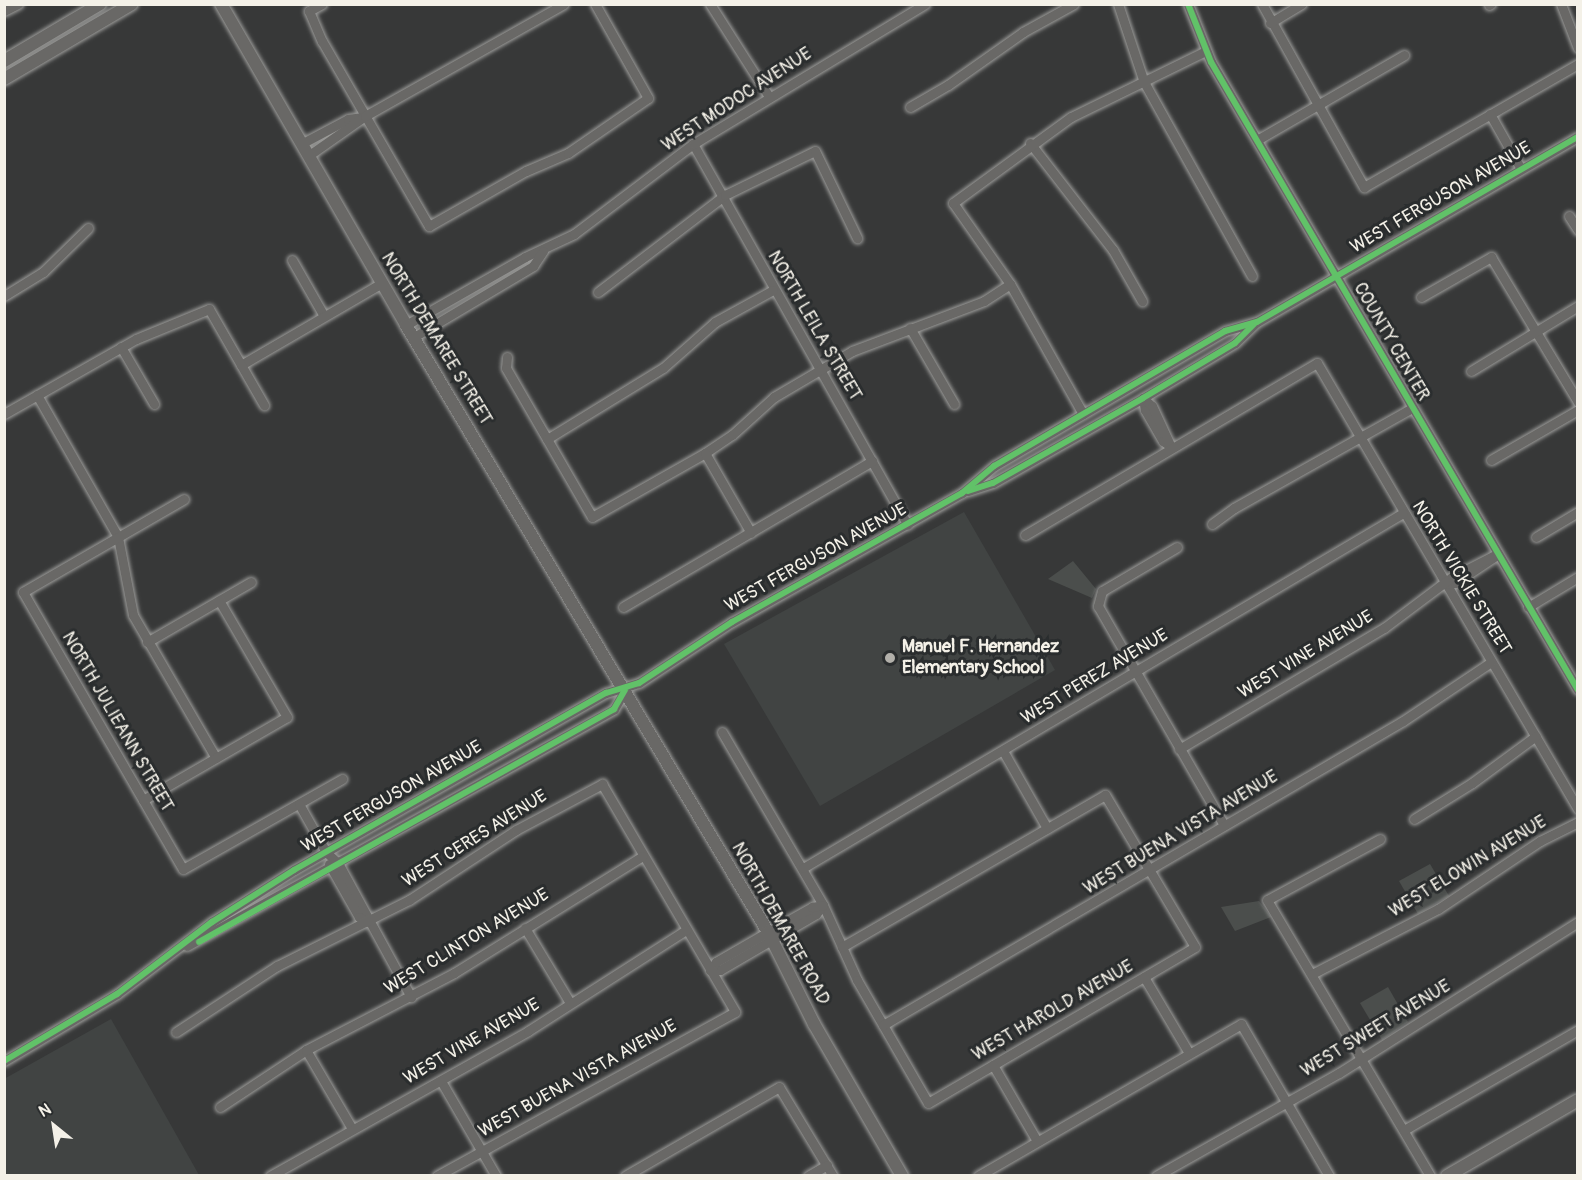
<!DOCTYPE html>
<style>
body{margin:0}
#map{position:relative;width:1582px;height:1180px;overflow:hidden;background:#373838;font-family:Pangolin,sans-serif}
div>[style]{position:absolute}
.built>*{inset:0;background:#414443}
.green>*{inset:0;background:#4b4e4c}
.roads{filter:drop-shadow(0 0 2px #9d9d9b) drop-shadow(0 0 2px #9d9d9b)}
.minor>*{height:9px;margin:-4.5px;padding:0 4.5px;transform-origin:4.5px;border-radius:4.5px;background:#696866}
.major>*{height:12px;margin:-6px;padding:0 6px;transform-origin:6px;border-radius:6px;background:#696866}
.cycleway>*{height:6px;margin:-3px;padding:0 3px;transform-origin:3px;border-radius:3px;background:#61c268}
.dots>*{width:16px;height:16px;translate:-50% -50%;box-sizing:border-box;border:3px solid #2a2d2e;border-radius:50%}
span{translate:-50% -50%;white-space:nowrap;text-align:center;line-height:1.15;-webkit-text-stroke:6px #2a2d2e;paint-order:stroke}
.street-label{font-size:18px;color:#f4f1e8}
.poi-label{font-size:18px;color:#f4f1e8;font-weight:700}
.left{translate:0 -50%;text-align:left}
.frame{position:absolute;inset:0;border:6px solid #f4f1e8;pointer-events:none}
.north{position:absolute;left:24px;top:1096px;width:60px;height:60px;-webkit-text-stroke:4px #2a2d2e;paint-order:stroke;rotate:330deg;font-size:16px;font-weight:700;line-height:24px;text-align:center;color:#f4f1e8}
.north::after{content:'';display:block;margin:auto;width:21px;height:27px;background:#f4f1e8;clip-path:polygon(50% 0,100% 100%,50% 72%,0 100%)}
</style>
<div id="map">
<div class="built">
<i style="clip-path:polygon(964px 512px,1055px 670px,820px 806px,724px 644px)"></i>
<i style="clip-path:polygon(111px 1019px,199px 1175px,5px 1175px,4px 1079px)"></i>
</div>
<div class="green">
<i style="clip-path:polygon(1073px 561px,1096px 589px,1092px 598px,1048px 579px)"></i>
<i style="clip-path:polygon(1430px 864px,1449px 896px,1418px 914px,1399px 881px)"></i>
<i style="clip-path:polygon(1259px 901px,1271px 917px,1235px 931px,1221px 907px)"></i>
<i style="clip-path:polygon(1388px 987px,1408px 1022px,1382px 1040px,1360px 1003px)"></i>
</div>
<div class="roads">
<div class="minor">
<i style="left:322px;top:4px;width:15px;rotate:152deg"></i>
<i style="left:309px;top:11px;width:33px;rotate:67deg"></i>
<i style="left:322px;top:41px;width:214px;rotate:60deg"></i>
<i style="left:429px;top:226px;width:112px;rotate:-29.6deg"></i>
<i style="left:526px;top:171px;width:46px;rotate:-23.2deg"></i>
<i style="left:568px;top:153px;width:97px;rotate:-34.5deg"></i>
<i style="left:648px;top:98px;width:108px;rotate:-119.4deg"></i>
<i style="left:710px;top:4px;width:108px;rotate:57.5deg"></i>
<i style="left:1118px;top:4px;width:82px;rotate:71.6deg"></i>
<i style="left:1144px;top:82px;width:222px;rotate:60.9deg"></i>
<i style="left:1188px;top:4px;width:62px;rotate:68.4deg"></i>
<i style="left:1211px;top:62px;width:727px;rotate:59.7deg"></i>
<i style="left:1262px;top:4px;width:210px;rotate:60.9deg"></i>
<i style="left:1364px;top:187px;width:247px;rotate:-29.9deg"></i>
<i style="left:1561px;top:4px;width:47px;rotate:68.9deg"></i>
<i style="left:1489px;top:5px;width:2px;rotate:-27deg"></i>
<i style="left:4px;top:11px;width:16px;rotate:-27deg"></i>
<i style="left:1270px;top:23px;width:37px;rotate:-31deg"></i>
<i style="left:910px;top:107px;width:44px;rotate:-30.1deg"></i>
<i style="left:948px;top:85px;width:92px;rotate:-35.2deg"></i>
<i style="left:1023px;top:32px;width:58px;rotate:-28.8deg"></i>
<i style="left:1490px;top:114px;width:63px;rotate:60.6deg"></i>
<i style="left:1257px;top:140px;width:170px;rotate:-30deg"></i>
<i style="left:1030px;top:143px;width:135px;rotate:52.2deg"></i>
<i style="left:1113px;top:250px;width:59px;rotate:60.4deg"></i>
<i style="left:301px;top:144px;width:53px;rotate:-28deg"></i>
<i style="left:348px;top:119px;width:15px;rotate:-8deg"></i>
<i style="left:693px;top:144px;width:437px;rotate:60.6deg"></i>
<i style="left:308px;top:156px;width:70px;rotate:-35.1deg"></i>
<i style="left:365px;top:116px;width:228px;rotate:-29.4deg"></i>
<i style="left:1569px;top:216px;width:17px;rotate:57deg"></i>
<i style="left:292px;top:260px;width:64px;rotate:60.3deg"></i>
<i style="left:598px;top:292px;width:160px;rotate:-37.4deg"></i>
<i style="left:725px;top:195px;width:100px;rotate:-26.1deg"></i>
<i style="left:815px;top:151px;width:97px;rotate:64.2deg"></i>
<i style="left:4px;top:296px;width:46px;rotate:-31.6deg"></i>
<i style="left:43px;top:272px;width:63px;rotate:-44.4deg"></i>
<i style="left:1421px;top:297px;width:81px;rotate:-29.7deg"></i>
<i style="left:1491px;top:257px;width:169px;rotate:59deg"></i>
<i style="left:406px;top:325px;width:137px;rotate:-29.7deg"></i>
<i style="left:525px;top:257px;width:54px;rotate:-25.1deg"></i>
<i style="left:574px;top:234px;width:149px;rotate:-37.1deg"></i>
<i style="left:693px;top:144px;width:271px;rotate:-31.1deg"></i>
<i style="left:910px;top:328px;width:88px;rotate:59.9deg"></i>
<i style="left:414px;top:337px;width:139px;rotate:-30.8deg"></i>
<i style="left:533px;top:266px;width:18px;rotate:-56deg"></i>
<i style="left:121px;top:347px;width:66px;rotate:59.9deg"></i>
<i style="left:507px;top:357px;width:11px;rotate:95deg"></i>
<i style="left:506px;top:368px;width:172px;rotate:60deg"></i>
<i style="left:592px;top:517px;width:130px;rotate:-29.5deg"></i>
<i style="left:705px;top:453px;width:32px;rotate:-34deg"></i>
<i style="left:732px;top:435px;width:57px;rotate:-42.1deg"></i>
<i style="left:774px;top:397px;width:91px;rotate:-30.5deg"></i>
<i style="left:852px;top:351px;width:141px;rotate:-20.7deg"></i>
<i style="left:984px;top:301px;width:31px;rotate:-33deg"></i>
<i style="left:241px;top:365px;width:163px;rotate:-30.2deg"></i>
<i style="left:1471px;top:371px;width:125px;rotate:-31.3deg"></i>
<i style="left:37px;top:395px;width:163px;rotate:60.3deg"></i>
<i style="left:118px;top:537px;width:79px;rotate:79.1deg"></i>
<i style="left:133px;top:615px;width:165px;rotate:59.9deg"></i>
<i style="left:1143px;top:398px;width:12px;rotate:81deg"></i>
<i style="left:1145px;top:410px;width:36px;rotate:60deg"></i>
<i style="left:1163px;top:441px;width:10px;rotate:37deg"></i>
<i style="left:1143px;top:398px;width:12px;rotate:42deg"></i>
<i style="left:1152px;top:406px;width:45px;rotate:65.1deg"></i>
<i style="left:4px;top:414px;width:152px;rotate:-29.6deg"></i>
<i style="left:136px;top:339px;width:79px;rotate:-22.3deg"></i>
<i style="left:209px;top:309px;width:111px;rotate:60.2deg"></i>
<i style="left:1083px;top:414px;width:149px;rotate:-119.3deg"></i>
<i style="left:1010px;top:284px;width:99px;rotate:-125.1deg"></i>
<i style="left:953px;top:203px;width:146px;rotate:-36.1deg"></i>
<i style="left:1071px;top:117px;width:150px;rotate:-26.1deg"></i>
<i style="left:547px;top:439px;width:136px;rotate:-31.5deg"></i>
<i style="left:663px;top:368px;width:69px;rotate:-41.5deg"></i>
<i style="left:715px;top:322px;width:66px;rotate:-28.9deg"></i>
<i style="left:705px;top:453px;width:92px;rotate:60.1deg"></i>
<i style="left:1491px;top:460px;width:100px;rotate:-29.9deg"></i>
<i style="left:968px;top:491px;width:26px;rotate:-18deg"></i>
<i style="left:993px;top:483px;width:172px;rotate:-29.5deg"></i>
<i style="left:1143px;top:398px;width:107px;rotate:-30.9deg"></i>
<i style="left:1235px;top:343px;width:28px;rotate:-44deg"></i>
<i style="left:184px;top:499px;width:186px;rotate:150deg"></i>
<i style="left:23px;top:592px;width:320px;rotate:60deg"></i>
<i style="left:183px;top:869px;width:183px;rotate:-29.5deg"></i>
<i style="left:1212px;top:524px;width:27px;rotate:-36deg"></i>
<i style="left:1234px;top:508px;width:204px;rotate:-29.3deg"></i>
<i style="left:1025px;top:535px;width:339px;rotate:-30.5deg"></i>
<i style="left:1317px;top:363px;width:517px;rotate:59.66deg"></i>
<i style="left:1536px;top:537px;width:49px;rotate:-30.8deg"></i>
<i style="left:1177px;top:547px;width:87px;rotate:149.6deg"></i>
<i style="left:1102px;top:591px;width:16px;rotate:105deg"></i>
<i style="left:1098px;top:606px;width:253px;rotate:60.1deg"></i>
<i style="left:1446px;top:584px;width:9px;rotate:-6deg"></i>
<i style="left:1455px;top:583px;width:50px;rotate:-33.7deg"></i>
<i style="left:623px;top:607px;width:289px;rotate:-30.4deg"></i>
<i style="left:1528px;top:607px;width:58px;rotate:-31deg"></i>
<i style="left:147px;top:642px;width:120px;rotate:-30deg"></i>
<i style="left:722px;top:732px;width:200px;rotate:59.7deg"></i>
<i style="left:823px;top:905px;width:82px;rotate:65.6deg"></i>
<i style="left:857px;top:980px;width:142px;rotate:60deg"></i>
<i style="left:928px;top:1103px;width:309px;rotate:-30.3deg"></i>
<i style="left:1195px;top:947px;width:177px;rotate:-120.6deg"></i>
<i style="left:1105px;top:795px;width:304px;rotate:150deg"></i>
<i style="left:1179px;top:749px;width:238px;rotate:-30.6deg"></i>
<i style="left:1384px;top:628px;width:85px;rotate:-36.9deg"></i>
<i style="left:1452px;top:577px;width:51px;rotate:-27.1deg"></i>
<i style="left:1003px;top:751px;width:89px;rotate:60.3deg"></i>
<i style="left:143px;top:800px;width:166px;rotate:-30deg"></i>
<i style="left:287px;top:717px;width:135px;rotate:-120.2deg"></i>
<i style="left:299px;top:804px;width:55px;rotate:60.6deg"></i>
<i style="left:326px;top:852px;width:16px;rotate:43deg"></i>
<i style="left:338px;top:863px;width:153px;rotate:61.4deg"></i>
<i style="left:1414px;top:819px;width:68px;rotate:-31.8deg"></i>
<i style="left:1472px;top:783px;width:79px;rotate:-36.3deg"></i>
<i style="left:1380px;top:839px;width:128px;rotate:151.6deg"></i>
<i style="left:1267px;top:900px;width:321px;rotate:59.4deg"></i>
<i style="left:329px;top:864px;width:61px;rotate:60.5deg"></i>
<i style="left:359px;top:917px;width:9px;rotate:32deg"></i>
<i style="left:803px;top:868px;width:697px;rotate:-30.61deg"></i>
<i style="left:525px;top:928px;width:87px;rotate:59deg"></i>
<i style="left:187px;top:946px;width:488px;rotate:-29deg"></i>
<i style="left:614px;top:709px;width:22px;rotate:-60deg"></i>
<i style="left:710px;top:970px;width:10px"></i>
<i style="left:720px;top:970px;width:111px;rotate:-30.3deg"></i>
<i style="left:816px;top:914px;width:11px;rotate:-52deg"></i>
<i style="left:710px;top:970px;width:10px;rotate:-53deg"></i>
<i style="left:716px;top:962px;width:60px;rotate:-30deg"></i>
<i style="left:768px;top:932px;width:51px;rotate:-29.6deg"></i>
<i style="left:812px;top:907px;width:11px;rotate:-10deg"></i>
<i style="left:1312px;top:974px;width:142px;rotate:-27.3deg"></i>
<i style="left:1438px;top:909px;width:123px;rotate:-33.7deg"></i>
<i style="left:1540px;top:841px;width:42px;rotate:-26.6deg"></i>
<i style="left:1144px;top:977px;width:88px;rotate:59.4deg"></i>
<i style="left:883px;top:1025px;width:602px;rotate:-30.31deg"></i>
<i style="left:1403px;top:721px;width:106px;rotate:-33.8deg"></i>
<i style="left:176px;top:1032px;width:121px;rotate:-33.2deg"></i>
<i style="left:277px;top:966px;width:148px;rotate:-26.6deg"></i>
<i style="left:409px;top:900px;width:128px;rotate:-33.2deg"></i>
<i style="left:516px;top:830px;width:98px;rotate:-28.1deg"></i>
<i style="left:602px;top:784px;width:264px;rotate:59.7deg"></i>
<i style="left:735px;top:1012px;width:340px;rotate:151.2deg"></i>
<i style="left:306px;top:1050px;width:89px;rotate:59.7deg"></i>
<i style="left:4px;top:1061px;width:131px;rotate:-30.7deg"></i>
<i style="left:117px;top:994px;width:119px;rotate:-37.2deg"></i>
<i style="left:212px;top:922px;width:97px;rotate:-32.4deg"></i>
<i style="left:294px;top:870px;width:359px;rotate:-29.6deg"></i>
<i style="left:606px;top:693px;width:34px;rotate:-17deg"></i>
<i style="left:639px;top:683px;width:111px;rotate:-33.3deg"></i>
<i style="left:732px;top:622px;width:264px;rotate:-29.3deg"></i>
<i style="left:962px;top:493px;width:42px;rotate:-40.2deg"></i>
<i style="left:994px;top:466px;width:268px;rotate:-30.3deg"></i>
<i style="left:1225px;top:331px;width:33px;rotate:-16deg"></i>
<i style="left:1257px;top:322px;width:370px;rotate:-30deg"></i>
<i style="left:993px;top:1065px;width:88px;rotate:59.9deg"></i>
<i style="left:441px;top:1081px;width:110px;rotate:59.9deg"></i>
<i style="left:220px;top:1107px;width:103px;rotate:-33.5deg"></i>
<i style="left:306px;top:1050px;width:167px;rotate:-27.5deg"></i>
<i style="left:454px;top:973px;width:222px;rotate:-31.8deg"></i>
<i style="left:1404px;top:1130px;width:201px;rotate:-29.9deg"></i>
<i style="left:270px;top:1176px;width:296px;rotate:-29.3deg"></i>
<i style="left:528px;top:1031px;width:188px;rotate:-32.6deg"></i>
<i style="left:625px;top:1176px;width:178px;rotate:-30deg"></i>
<i style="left:779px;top:1087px;width:104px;rotate:58.8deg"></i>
<i style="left:808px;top:1176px;width:22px;rotate:-30deg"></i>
<i style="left:978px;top:1176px;width:304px;rotate:-30deg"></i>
<i style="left:1241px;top:1024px;width:176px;rotate:59.9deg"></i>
<i style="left:1156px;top:1176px;width:210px;rotate:-29.4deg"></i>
<i style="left:1339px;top:1073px;width:283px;rotate:-32.3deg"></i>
</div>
<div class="major">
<i style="left:221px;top:4px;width:370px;rotate:60deg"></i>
<i style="left:406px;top:325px;width:707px;rotate:59.19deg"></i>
<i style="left:768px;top:932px;width:103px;rotate:63.4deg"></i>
<i style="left:814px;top:1024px;width:176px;rotate:59.9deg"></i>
<i style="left:4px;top:61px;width:112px;rotate:-30.7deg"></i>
<i style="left:4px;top:79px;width:148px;rotate:-30.4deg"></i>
<i style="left:1447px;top:1176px;width:151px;rotate:-30.1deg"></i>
</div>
</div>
<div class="cycleway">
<i style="left:1188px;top:4px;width:62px;rotate:68.4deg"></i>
<i style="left:1211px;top:62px;width:727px;rotate:59.7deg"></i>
<i style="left:968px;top:491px;width:26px;rotate:-18deg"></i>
<i style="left:993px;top:483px;width:172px;rotate:-29.5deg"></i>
<i style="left:1143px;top:398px;width:107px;rotate:-30.9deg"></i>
<i style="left:1235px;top:343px;width:27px;rotate:-45deg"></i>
<i style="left:199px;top:942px;width:476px;rotate:-29.3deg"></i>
<i style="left:614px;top:709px;width:22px;rotate:-60deg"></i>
<i style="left:4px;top:1061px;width:131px;rotate:-30.7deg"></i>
<i style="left:117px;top:994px;width:119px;rotate:-37.2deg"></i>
<i style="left:212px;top:922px;width:97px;rotate:-32.4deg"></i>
<i style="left:294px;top:870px;width:359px;rotate:-29.6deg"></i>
<i style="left:606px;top:693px;width:34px;rotate:-17deg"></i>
<i style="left:639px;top:683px;width:111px;rotate:-33.3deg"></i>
<i style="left:732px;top:622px;width:264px;rotate:-29.3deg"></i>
<i style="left:962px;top:493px;width:42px;rotate:-40.2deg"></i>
<i style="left:994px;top:466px;width:268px;rotate:-30.3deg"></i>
<i style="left:1225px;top:331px;width:33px;rotate:-16deg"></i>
<i style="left:1257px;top:322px;width:370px;rotate:-30deg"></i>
</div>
<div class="dots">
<i style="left:890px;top:658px;background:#b2b0aa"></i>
</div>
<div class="street-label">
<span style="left:737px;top:100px;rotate:-33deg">WEST MODOC AVENUE</span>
<span style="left:1441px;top:198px;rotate:-30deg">WEST FERGUSON AVENUE</span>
<span style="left:814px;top:326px;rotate:60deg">NORTH LEILA STREET</span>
<span style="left:436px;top:339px;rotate:59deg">NORTH DEMAREE STREET</span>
<span style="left:1391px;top:342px;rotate:60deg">COUNTY CENTER</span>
<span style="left:816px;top:558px;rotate:-29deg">WEST FERGUSON AVENUE</span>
<span style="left:1461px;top:578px;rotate:59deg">NORTH VICKIE STREET</span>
<span style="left:1306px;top:655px;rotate:-31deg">WEST VINE AVENUE</span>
<span style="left:1095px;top:677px;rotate:-31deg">WEST PEREZ AVENUE</span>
<span style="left:117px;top:722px;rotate:60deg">NORTH JULIEANN STREET</span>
<span style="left:392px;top:797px;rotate:-30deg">WEST FERGUSON AVENUE</span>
<span style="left:1181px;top:833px;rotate:-31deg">WEST BUENA VISTA AVENUE</span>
<span style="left:475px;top:839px;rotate:-32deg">WEST CERES AVENUE</span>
<span style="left:1468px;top:867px;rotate:-31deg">WEST ELOWIN AVENUE</span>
<span style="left:780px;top:924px;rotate:61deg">NORTH DEMAREE ROAD</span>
<span style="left:467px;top:942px;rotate:-31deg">WEST CLINTON AVENUE</span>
<span style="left:1053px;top:1011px;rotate:-30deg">WEST HAROLD AVENUE</span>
<span style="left:1376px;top:1029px;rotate:-31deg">WEST SWEET AVENUE</span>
<span style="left:472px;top:1042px;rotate:-30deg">WEST VINE AVENUE</span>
<span style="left:578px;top:1079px;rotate:-29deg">WEST BUENA VISTA AVENUE</span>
</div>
<div class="poi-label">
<span class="left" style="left:902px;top:658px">Manuel F. Hernandez<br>Elementary School</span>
</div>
<div class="frame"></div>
<div class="north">N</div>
</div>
